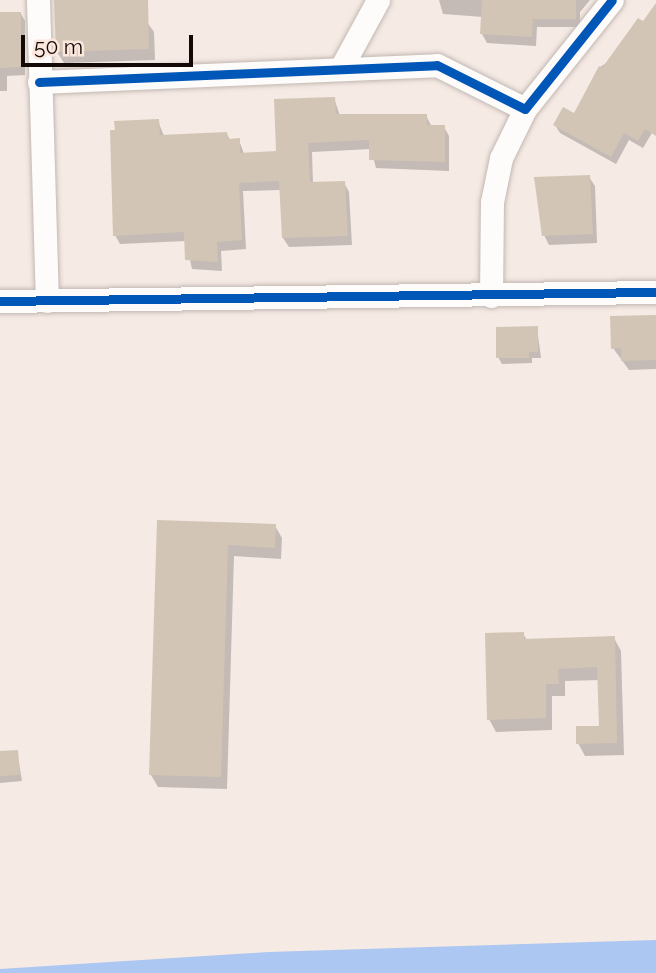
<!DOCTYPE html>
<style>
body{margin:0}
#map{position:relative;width:656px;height:973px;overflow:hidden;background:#f5eae4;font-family:Raleway,sans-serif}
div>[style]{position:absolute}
.water>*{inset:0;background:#acc7f2}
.shadow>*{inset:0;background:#0003}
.building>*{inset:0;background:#d3c5b5}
.roads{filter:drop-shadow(0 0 2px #c2b8b2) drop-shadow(0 0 2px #c2b8b2)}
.minor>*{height:23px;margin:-11.5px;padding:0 11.5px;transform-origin:11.5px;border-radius:11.5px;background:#fefcfb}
.cycleway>*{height:9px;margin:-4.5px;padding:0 4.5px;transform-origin:4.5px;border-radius:4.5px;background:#0057b8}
span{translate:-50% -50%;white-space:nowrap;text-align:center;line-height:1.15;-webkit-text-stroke:5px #fde7dc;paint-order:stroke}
.scale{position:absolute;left:21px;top:35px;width:172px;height:32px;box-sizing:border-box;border:4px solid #130a07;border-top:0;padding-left:9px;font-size:21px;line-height:24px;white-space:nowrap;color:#130a07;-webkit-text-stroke:5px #fde7dc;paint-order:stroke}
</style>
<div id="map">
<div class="water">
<i style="clip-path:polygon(656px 940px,656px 973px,0 973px,0 969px,268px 952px)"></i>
</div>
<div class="shadow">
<i style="clip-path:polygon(56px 0,131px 0,154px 32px,155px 60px,64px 63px,57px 52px)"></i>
<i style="clip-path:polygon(439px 0,590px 0,580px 12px,580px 27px,537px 27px,536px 46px,487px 43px,482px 34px,483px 17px,443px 14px)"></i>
<i style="clip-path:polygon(20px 12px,25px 21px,25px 75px,7px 76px,7px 91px,0 91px,0 13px)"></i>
<i style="clip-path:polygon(608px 62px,656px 94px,656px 126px,643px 148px,629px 140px,616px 164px,560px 133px,555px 125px,575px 116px,600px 67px)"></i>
<i style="clip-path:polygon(334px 98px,340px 116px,426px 116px,431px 125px,444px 127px,449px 136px,449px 171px,376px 168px,371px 149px,312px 152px,313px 184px,344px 183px,349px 192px,352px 245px,289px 247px,283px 238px,281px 190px,243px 191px,246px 249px,221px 251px,222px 271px,192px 269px,186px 241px,120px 244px,115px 235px,158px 121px,164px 136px,227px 134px,230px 140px,239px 140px,244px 154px,278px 153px)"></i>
<i style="clip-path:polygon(589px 177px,595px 186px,597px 243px,549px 245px,544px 235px)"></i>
<i style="clip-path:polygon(656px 317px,656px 369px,629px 370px,613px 348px)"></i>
<i style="clip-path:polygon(537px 328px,541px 358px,532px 358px,532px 363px,502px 364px,498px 357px)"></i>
<i style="clip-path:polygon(159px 522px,275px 526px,282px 538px,281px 559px,234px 556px,227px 789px,158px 787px,151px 775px)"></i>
<i style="clip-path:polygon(523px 634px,527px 640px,614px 638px,621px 651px,624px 755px,585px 756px,578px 743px,601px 727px,600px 680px,565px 681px,565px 696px,552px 696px,552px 730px,496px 732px,489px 719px)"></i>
<i style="clip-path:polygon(17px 751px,22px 781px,0 783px,0 753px)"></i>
</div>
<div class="building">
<i style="clip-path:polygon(54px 0,148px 0,149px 49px,56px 52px)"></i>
<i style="clip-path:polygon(482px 0,576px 0,576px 19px,533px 19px,532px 37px,480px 34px)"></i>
<i style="clip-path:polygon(656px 3px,656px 136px,645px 129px,638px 141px,624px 133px,611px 157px,553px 125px,563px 107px,574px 113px,599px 66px,602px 68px,638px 18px,643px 21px)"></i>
<i style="clip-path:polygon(0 12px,21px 12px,21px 67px,0 68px)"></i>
<i style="clip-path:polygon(335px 97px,336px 114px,427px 114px,427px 125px,445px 125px,445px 162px,369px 160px,369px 140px,308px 143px,310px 182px,345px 181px,348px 236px,282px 238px,279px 181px,239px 183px,242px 240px,217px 242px,218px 262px,185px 260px,184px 232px,113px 236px,110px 130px,115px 130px,114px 121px,159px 119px,160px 135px,227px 132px,228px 139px,240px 138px,240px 153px,276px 151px,274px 99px)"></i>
<i style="clip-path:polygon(590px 175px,593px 234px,542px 236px,534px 177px)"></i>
<i style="clip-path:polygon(656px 315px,656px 360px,621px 361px,621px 348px,611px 349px,610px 316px)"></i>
<i style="clip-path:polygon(538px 326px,538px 352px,529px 352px,529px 358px,496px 358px,496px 327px)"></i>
<i style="clip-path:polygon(157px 520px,276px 524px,275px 548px,228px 545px,221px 777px,149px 775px)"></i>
<i style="clip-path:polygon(524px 632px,524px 639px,615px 636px,617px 743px,576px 744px,576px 726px,599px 726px,597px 667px,558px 669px,559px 684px,546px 684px,546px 718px,487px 720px,485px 633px)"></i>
<i style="clip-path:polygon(18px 750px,20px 775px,0 776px,0 751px)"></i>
</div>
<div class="roads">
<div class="minor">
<i style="left:38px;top:0;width:301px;rotate:88.3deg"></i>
<i style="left:341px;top:68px;width:77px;rotate:-61.4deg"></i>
<i style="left:39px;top:82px;width:398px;rotate:-2.4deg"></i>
<i style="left:437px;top:65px;width:98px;rotate:26.6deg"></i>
<i style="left:525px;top:109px;width:139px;rotate:-51.4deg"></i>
<i style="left:491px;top:296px;width:94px;rotate:-89.4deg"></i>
<i style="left:492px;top:202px;width:45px;rotate:-78.4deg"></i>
<i style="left:501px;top:158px;width:55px;rotate:-63.9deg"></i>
<i style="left:0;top:301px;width:656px;rotate:-0.79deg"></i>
</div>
</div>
<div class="cycleway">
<i style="left:39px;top:82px;width:398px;rotate:-2.4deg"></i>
<i style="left:437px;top:65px;width:98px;rotate:26.6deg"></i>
<i style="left:525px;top:109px;width:139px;rotate:-51.4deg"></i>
<i style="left:0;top:301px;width:656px;rotate:-0.79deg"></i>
</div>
<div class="scale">50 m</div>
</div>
